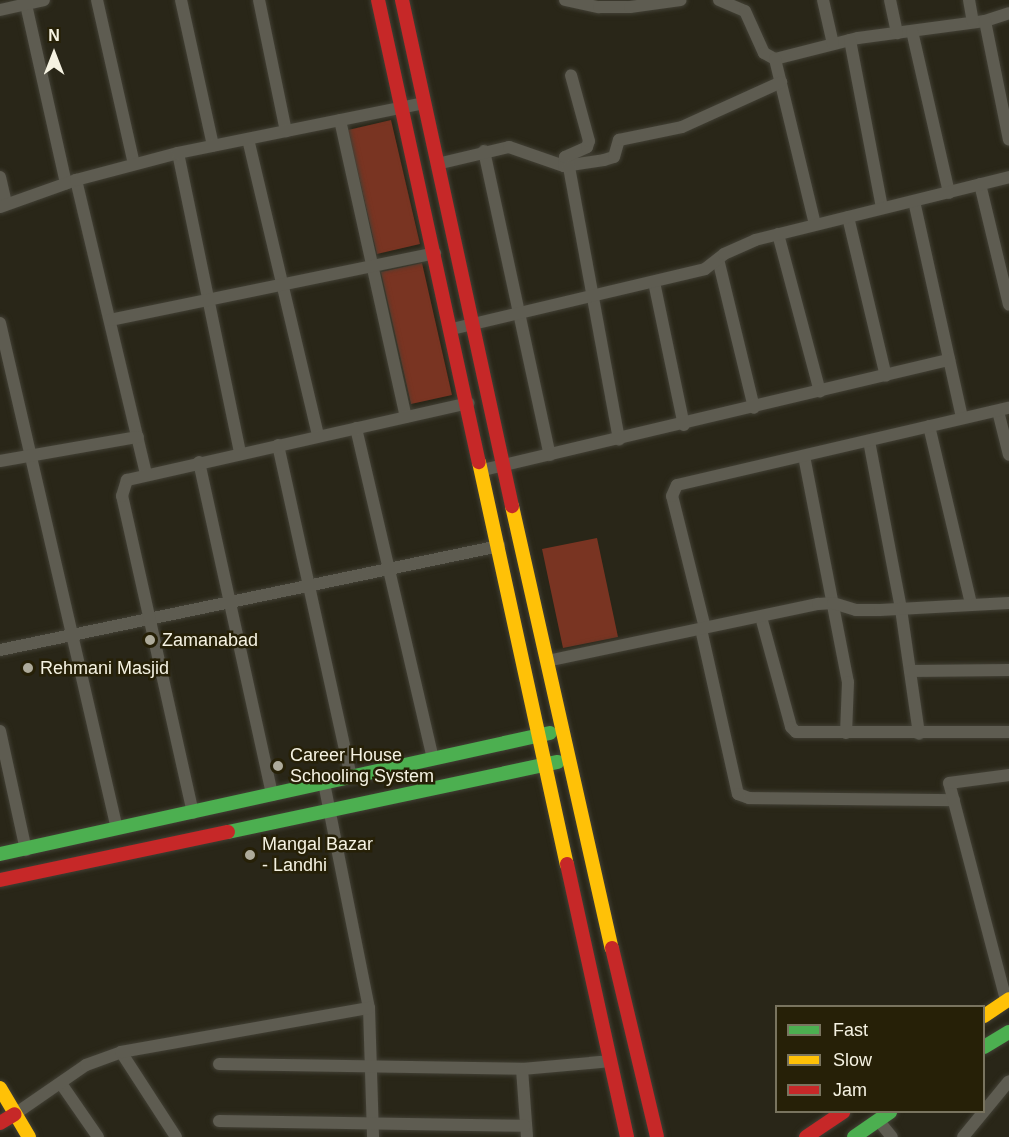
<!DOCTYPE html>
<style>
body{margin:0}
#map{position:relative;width:1009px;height:1137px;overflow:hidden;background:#292618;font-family:Arial,sans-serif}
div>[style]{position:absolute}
.green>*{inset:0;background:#793422}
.roads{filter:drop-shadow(0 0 2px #424035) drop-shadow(0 0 2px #424035)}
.street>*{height:12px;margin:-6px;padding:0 6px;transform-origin:6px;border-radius:6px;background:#5e5c51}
.fast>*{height:14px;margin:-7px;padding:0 7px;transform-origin:7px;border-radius:7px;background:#4caf50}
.slow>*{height:14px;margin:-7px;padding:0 7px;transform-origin:7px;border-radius:7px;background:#ffc107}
.jam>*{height:14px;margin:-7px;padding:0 7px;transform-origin:7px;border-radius:7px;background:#c62828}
.dots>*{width:16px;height:16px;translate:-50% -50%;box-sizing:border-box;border:3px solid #262007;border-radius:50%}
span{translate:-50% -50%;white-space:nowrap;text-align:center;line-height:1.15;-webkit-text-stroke:5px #262007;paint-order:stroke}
.poi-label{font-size:18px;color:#f5f2e2}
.left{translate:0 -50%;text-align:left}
.legend{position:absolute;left:775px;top:1005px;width:210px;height:108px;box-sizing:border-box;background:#262007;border:2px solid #79745f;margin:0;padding:8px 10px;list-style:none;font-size:18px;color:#f5f2e2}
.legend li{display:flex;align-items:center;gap:12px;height:30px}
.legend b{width:30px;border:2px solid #79745f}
.north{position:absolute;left:24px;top:24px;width:60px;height:60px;-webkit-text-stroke:4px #262007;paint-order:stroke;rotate:0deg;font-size:16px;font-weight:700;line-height:24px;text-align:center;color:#f5f2e2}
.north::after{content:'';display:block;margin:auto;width:21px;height:27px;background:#f5f2e2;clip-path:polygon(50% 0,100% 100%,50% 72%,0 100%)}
</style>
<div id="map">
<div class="green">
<i style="clip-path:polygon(391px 120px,420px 244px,377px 254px,348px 130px)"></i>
<i style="clip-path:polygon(422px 263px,452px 395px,411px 404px,381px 272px)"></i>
<i style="clip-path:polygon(597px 538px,618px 637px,563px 648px,542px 549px)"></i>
</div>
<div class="roads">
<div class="street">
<i style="left:25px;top:0;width:188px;rotate:77.4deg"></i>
<i style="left:97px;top:0;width:168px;rotate:77.3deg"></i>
<i style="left:181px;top:0;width:149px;rotate:77.6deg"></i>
<i style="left:259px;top:0;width:134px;rotate:78.4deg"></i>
<i style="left:565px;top:0;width:35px;rotate:12deg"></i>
<i style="left:599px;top:7px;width:31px"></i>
<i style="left:630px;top:7px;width:51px;rotate:-7.8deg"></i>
<i style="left:719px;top:0;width:28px;rotate:23deg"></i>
<i style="left:745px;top:11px;width:46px;rotate:65.7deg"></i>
<i style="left:764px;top:53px;width:13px;rotate:29deg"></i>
<i style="left:775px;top:59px;width:86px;rotate:-14.2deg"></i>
<i style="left:858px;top:38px;width:128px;rotate:-7.6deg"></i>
<i style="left:985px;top:21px;width:25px;rotate:-18deg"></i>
<i style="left:823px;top:0;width:45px;rotate:77.2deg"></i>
<i style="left:890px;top:0;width:34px;rotate:78deg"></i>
<i style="left:969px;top:0;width:22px;rotate:80deg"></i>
<i style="left:0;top:10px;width:45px;rotate:-12.8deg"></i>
<i style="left:985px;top:21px;width:121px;rotate:78.6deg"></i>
<i style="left:912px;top:31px;width:166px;rotate:77.1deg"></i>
<i style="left:850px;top:40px;width:171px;rotate:79.2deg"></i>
<i style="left:775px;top:59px;width:170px;rotate:76.4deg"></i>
<i style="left:340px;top:120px;width:304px;rotate:77.5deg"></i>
<i style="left:248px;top:139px;width:305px;rotate:76.7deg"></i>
<i style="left:484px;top:151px;width:311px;rotate:77.8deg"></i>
<i style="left:178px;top:153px;width:306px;rotate:78.3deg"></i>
<i style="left:437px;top:164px;width:74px;rotate:-13.3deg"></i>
<i style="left:509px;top:147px;width:58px;rotate:19.1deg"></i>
<i style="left:564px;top:166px;width:40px;rotate:-8.5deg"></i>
<i style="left:604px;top:160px;width:10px;rotate:-17deg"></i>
<i style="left:614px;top:157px;width:18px;rotate:-74deg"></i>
<i style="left:619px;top:140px;width:64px;rotate:-11.7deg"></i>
<i style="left:682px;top:127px;width:109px;rotate:-24.4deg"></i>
<i style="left:564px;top:166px;width:9px;rotate:-84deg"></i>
<i style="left:565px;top:157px;width:24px;rotate:-24deg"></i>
<i style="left:587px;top:147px;width:6px;rotate:-72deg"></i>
<i style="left:589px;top:141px;width:68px;rotate:-105.3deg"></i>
<i style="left:569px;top:167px;width:277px;rotate:79.6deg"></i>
<i style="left:0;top:177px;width:28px;rotate:77deg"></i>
<i style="left:76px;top:180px;width:302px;rotate:76.6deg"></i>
<i style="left:980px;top:184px;width:124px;rotate:76.5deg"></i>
<i style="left:914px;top:201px;width:222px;rotate:77.5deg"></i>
<i style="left:0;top:207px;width:81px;rotate:-19.6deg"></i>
<i style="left:76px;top:180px;width:106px;rotate:-14.8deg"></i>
<i style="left:178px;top:153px;width:251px;rotate:-11.5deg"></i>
<i style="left:848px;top:217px;width:163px;rotate:76.6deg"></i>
<i style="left:778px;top:234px;width:163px;rotate:75.1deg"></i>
<i style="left:718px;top:259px;width:153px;rotate:76.4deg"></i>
<i style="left:654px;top:282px;width:146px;rotate:78.2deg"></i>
<i style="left:110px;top:320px;width:332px;rotate:-11.6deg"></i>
<i style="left:0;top:323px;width:519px;rotate:76.98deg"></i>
<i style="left:452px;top:329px;width:260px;rotate:-13.3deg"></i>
<i style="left:705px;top:269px;width:24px;rotate:-38deg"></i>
<i style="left:724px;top:254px;width:34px;rotate:-24deg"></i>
<i style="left:755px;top:240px;width:262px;rotate:-13.9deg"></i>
<i style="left:998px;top:411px;width:45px;rotate:76deg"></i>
<i style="left:929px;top:426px;width:182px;rotate:76.7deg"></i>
<i style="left:356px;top:428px;width:340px;rotate:76.9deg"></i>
<i style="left:869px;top:441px;width:171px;rotate:79.2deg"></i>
<i style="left:901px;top:609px;width:126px;rotate:81.8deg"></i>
<i style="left:278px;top:445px;width:340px;rotate:77.6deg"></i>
<i style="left:804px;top:456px;width:230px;rotate:79deg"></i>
<i style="left:848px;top:682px;width:51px;rotate:92.2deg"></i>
<i style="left:0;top:461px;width:140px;rotate:-9.9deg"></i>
<i style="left:199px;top:462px;width:341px;rotate:77.6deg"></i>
<i style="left:483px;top:470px;width:479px;rotate:-13.3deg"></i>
<i style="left:761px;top:617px;width:114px;rotate:74.7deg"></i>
<i style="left:791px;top:727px;width:7px;rotate:45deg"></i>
<i style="left:796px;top:732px;width:213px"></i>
<i style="left:705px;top:628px;width:136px;rotate:-104deg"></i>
<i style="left:672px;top:496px;width:12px;rotate:-66deg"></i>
<i style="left:677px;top:485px;width:341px;rotate:-13.1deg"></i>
<i style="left:701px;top:629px;width:169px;rotate:77.4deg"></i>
<i style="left:738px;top:794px;width:12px;rotate:20deg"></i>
<i style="left:749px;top:798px;width:205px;rotate:0.6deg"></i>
<i style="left:0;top:650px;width:510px;rotate:-11.77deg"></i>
<i style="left:547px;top:661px;width:277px;rotate:-11.9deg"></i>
<i style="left:818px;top:604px;width:15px;rotate:-4deg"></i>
<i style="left:833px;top:603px;width:24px;rotate:17deg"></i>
<i style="left:856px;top:610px;width:24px"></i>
<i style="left:880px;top:610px;width:129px;rotate:-3.1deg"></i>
<i style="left:910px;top:671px;width:99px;rotate:-0.6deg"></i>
<i style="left:0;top:731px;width:122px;rotate:77.7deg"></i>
<i style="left:324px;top:783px;width:229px;rotate:78.7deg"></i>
<i style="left:369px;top:1008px;width:129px;rotate:88.2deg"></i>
<i style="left:193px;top:813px;width:325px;rotate:-102.6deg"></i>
<i style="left:122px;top:496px;width:17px;rotate:-73deg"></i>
<i style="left:127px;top:480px;width:350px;rotate:-12.7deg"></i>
<i style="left:1006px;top:1000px;width:224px;rotate:-104.7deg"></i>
<i style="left:949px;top:783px;width:61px;rotate:-7.6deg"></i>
<i style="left:121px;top:1052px;width:101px;rotate:57.1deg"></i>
<i style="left:219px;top:1064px;width:303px;rotate:0.9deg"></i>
<i style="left:522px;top:1069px;width:89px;rotate:-5.1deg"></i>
<i style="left:522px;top:1069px;width:68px;rotate:85.8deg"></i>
<i style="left:62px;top:1085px;width:63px;rotate:55.3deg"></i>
<i style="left:15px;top:1114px;width:86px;rotate:-34.6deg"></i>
<i style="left:86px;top:1065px;width:37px;rotate:-20deg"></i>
<i style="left:121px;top:1052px;width:252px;rotate:-10.1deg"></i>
<i style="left:878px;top:1120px;width:22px;rotate:51deg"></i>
<i style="left:219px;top:1121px;width:306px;rotate:0.9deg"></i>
<i style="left:963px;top:1137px;width:72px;rotate:-50.6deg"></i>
</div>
<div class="fast">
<i style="left:228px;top:832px;width:337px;rotate:-12deg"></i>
<i style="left:0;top:854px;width:563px;rotate:-12.41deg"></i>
<i style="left:984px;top:1047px;width:29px;rotate:-31deg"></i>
<i style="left:854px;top:1137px;width:44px;rotate:-34.8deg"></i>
</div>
<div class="slow">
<i style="left:479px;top:462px;width:412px;rotate:77.7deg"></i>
<i style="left:512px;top:506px;width:453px;rotate:77.3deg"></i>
<i style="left:984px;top:1016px;width:30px;rotate:-34deg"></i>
<i style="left:0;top:1088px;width:57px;rotate:59.4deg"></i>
</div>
<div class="jam">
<i style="left:378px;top:0;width:473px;rotate:77.7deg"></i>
<i style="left:402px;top:0;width:518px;rotate:77.74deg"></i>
<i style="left:567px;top:864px;width:280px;rotate:77.6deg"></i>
<i style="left:0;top:880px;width:233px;rotate:-11.9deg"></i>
<i style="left:612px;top:948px;width:194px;rotate:76.6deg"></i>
<i style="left:0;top:1123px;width:17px;rotate:-31deg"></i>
<i style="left:806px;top:1137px;width:45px;rotate:-34deg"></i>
</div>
</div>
<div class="dots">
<i style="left:150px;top:640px;background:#aeab9b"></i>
<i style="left:28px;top:668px;background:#aeab9b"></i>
<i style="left:278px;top:766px;background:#aeab9b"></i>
<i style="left:250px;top:855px;background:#aeab9b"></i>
</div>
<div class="poi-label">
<span class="left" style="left:162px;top:640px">Zamanabad</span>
<span class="left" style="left:40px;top:668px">Rehmani Masjid</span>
<span class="left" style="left:290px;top:766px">Career House<br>Schooling System</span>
<span class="left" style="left:262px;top:855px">Mangal Bazar<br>- Landhi</span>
</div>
<ul class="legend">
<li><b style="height:8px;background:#4caf50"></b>Fast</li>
<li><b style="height:8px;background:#ffc107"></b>Slow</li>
<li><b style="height:8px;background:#c62828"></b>Jam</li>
</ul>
<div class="north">N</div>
</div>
